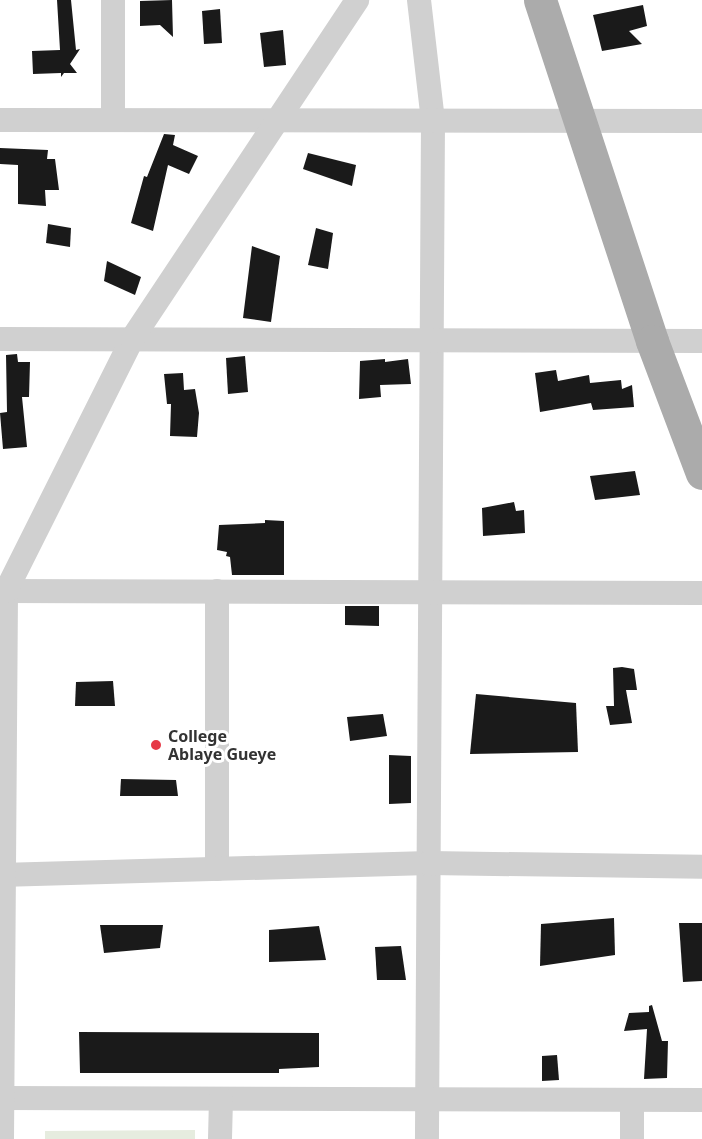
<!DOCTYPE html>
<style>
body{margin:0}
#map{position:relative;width:702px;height:1139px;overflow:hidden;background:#fff;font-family:"Noto Sans",sans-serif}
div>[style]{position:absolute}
.green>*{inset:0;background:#e6ecdf}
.building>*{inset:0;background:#1a1a1a}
.minor>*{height:24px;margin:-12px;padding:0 12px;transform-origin:12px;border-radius:12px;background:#d0d0d0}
.primary>*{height:33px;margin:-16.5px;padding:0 16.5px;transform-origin:16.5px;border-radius:16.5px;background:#ababab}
.dots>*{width:16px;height:16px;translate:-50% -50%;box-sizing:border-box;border:3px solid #fff;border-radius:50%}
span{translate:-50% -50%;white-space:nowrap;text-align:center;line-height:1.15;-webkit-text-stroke:6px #fff;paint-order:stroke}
.poi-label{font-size:16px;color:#333;font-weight:700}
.left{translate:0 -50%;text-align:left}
</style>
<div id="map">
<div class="green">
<i style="clip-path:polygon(195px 1130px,195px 1139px,45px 1139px,45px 1131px)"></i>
</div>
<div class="building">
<i style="clip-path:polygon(57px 0,71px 0,76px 50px,80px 49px,70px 64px,77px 73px,64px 73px,61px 77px,61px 73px,33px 74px,32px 51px,60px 50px)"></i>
<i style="clip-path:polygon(172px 0,173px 37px,160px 25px,140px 26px,140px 1px)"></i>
<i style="clip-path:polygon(643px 5px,647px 26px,629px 31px,642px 44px,602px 51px,593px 15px)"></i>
<i style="clip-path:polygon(220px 9px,222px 43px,204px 44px,202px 11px)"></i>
<i style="clip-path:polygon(283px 30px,286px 65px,264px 67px,260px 33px)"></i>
<i style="clip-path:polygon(164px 134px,175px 135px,173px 145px,198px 156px,189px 174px,168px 165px,153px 231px,131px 223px,144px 176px,147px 177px)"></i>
<i style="clip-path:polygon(0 148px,48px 150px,47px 159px,55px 159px,59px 190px,45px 190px,46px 206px,18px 204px,18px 165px,0 164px)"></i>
<i style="clip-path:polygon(308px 153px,356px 165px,352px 186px,303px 169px)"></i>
<i style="clip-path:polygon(48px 224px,71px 228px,70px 247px,46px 243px)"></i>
<i style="clip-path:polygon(316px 228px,333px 233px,328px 269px,308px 265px)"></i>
<i style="clip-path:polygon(252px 246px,280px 256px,271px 322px,243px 318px)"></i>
<i style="clip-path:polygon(107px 261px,141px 277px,135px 295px,104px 281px)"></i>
<i style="clip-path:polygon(17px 354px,18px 362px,30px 362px,29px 397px,22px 397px,27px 447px,3px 449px,0 413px,7px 412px,6px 355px)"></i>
<i style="clip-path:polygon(245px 356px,248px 392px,228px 394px,226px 358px)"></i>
<i style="clip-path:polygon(385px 359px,385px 362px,408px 359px,411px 384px,380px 385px,381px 397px,359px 399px,360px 361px)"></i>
<i style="clip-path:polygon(556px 370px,558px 381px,589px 375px,590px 383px,621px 380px,622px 389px,632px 385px,634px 407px,593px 410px,591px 403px,540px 412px,535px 373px)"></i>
<i style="clip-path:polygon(183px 373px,184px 390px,195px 389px,199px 413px,197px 437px,170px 436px,171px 404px,167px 404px,164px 374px)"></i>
<i style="clip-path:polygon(635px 471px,640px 495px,595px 500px,590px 476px)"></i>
<i style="clip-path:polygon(514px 502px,516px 511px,524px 510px,525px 533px,483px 536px,482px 508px)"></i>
<i style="clip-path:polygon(265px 520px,284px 521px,284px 575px,232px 575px,230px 557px,226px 556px,227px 552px,217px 550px,219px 525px,265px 523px)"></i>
<i style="clip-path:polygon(345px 606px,379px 606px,379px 626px,345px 625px)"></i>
<i style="clip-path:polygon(622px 667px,634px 669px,637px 690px,626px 690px,632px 723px,610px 725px,606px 706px,614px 706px,613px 668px)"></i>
<i style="clip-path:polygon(113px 681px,115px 706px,75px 706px,76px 682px)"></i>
<i style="clip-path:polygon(476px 694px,576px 703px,578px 752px,470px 754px)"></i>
<i style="clip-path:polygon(383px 714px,387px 736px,350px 741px,347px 717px)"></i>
<i style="clip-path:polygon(389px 755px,411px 756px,411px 803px,389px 804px)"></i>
<i style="clip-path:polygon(121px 779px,176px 780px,178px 796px,120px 796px)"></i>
<i style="clip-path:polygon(614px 918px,615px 955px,540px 966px,541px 924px)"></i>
<i style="clip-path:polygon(679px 923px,702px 923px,702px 981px,683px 982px)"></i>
<i style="clip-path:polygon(100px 925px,163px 925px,160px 948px,104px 953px)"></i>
<i style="clip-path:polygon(319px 926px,326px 960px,269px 962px,269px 930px)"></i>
<i style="clip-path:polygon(401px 946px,406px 980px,377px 980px,375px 947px)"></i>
<i style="clip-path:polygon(652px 1005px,662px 1041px,668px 1041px,667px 1078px,644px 1079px,647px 1029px,624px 1031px,629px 1013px,649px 1012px,649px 1006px)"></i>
<i style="clip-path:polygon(79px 1032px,319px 1033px,319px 1067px,279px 1069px,279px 1073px,80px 1073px)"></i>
<i style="clip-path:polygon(557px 1055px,559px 1080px,542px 1081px,542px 1056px)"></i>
</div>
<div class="minor">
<i style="left:419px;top:0;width:122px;rotate:83.4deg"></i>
<i style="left:433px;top:121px;width:1018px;rotate:90.34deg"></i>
<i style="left:0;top:120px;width:702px;rotate:0.08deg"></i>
<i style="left:113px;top:120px;width:120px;rotate:-90deg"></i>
<i style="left:0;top:339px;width:702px;rotate:0.16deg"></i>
<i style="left:0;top:591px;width:702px;rotate:0.16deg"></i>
<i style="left:217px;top:869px;width:278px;rotate:-90deg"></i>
<i style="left:0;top:875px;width:429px;rotate:-1.6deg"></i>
<i style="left:429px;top:863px;width:273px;rotate:0.8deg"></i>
<i style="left:0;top:1098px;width:702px;rotate:0.16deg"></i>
<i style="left:2px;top:1139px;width:548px;rotate:-89.58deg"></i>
<i style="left:6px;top:591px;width:282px;rotate:-63.4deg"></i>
<i style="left:132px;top:339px;width:407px;rotate:-56.4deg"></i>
<i style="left:220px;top:1139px;width:40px;rotate:-88.6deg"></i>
<i style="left:632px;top:1139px;width:39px;rotate:-90deg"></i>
</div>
<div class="primary">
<i style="left:540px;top:0;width:359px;rotate:71.8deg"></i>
<i style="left:652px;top:341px;width:141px;rotate:69.3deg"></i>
</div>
<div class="dots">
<i style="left:156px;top:745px;background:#e63946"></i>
</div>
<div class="poi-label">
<span class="left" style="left:168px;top:745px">College<br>Ablaye Gueye</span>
</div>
</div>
